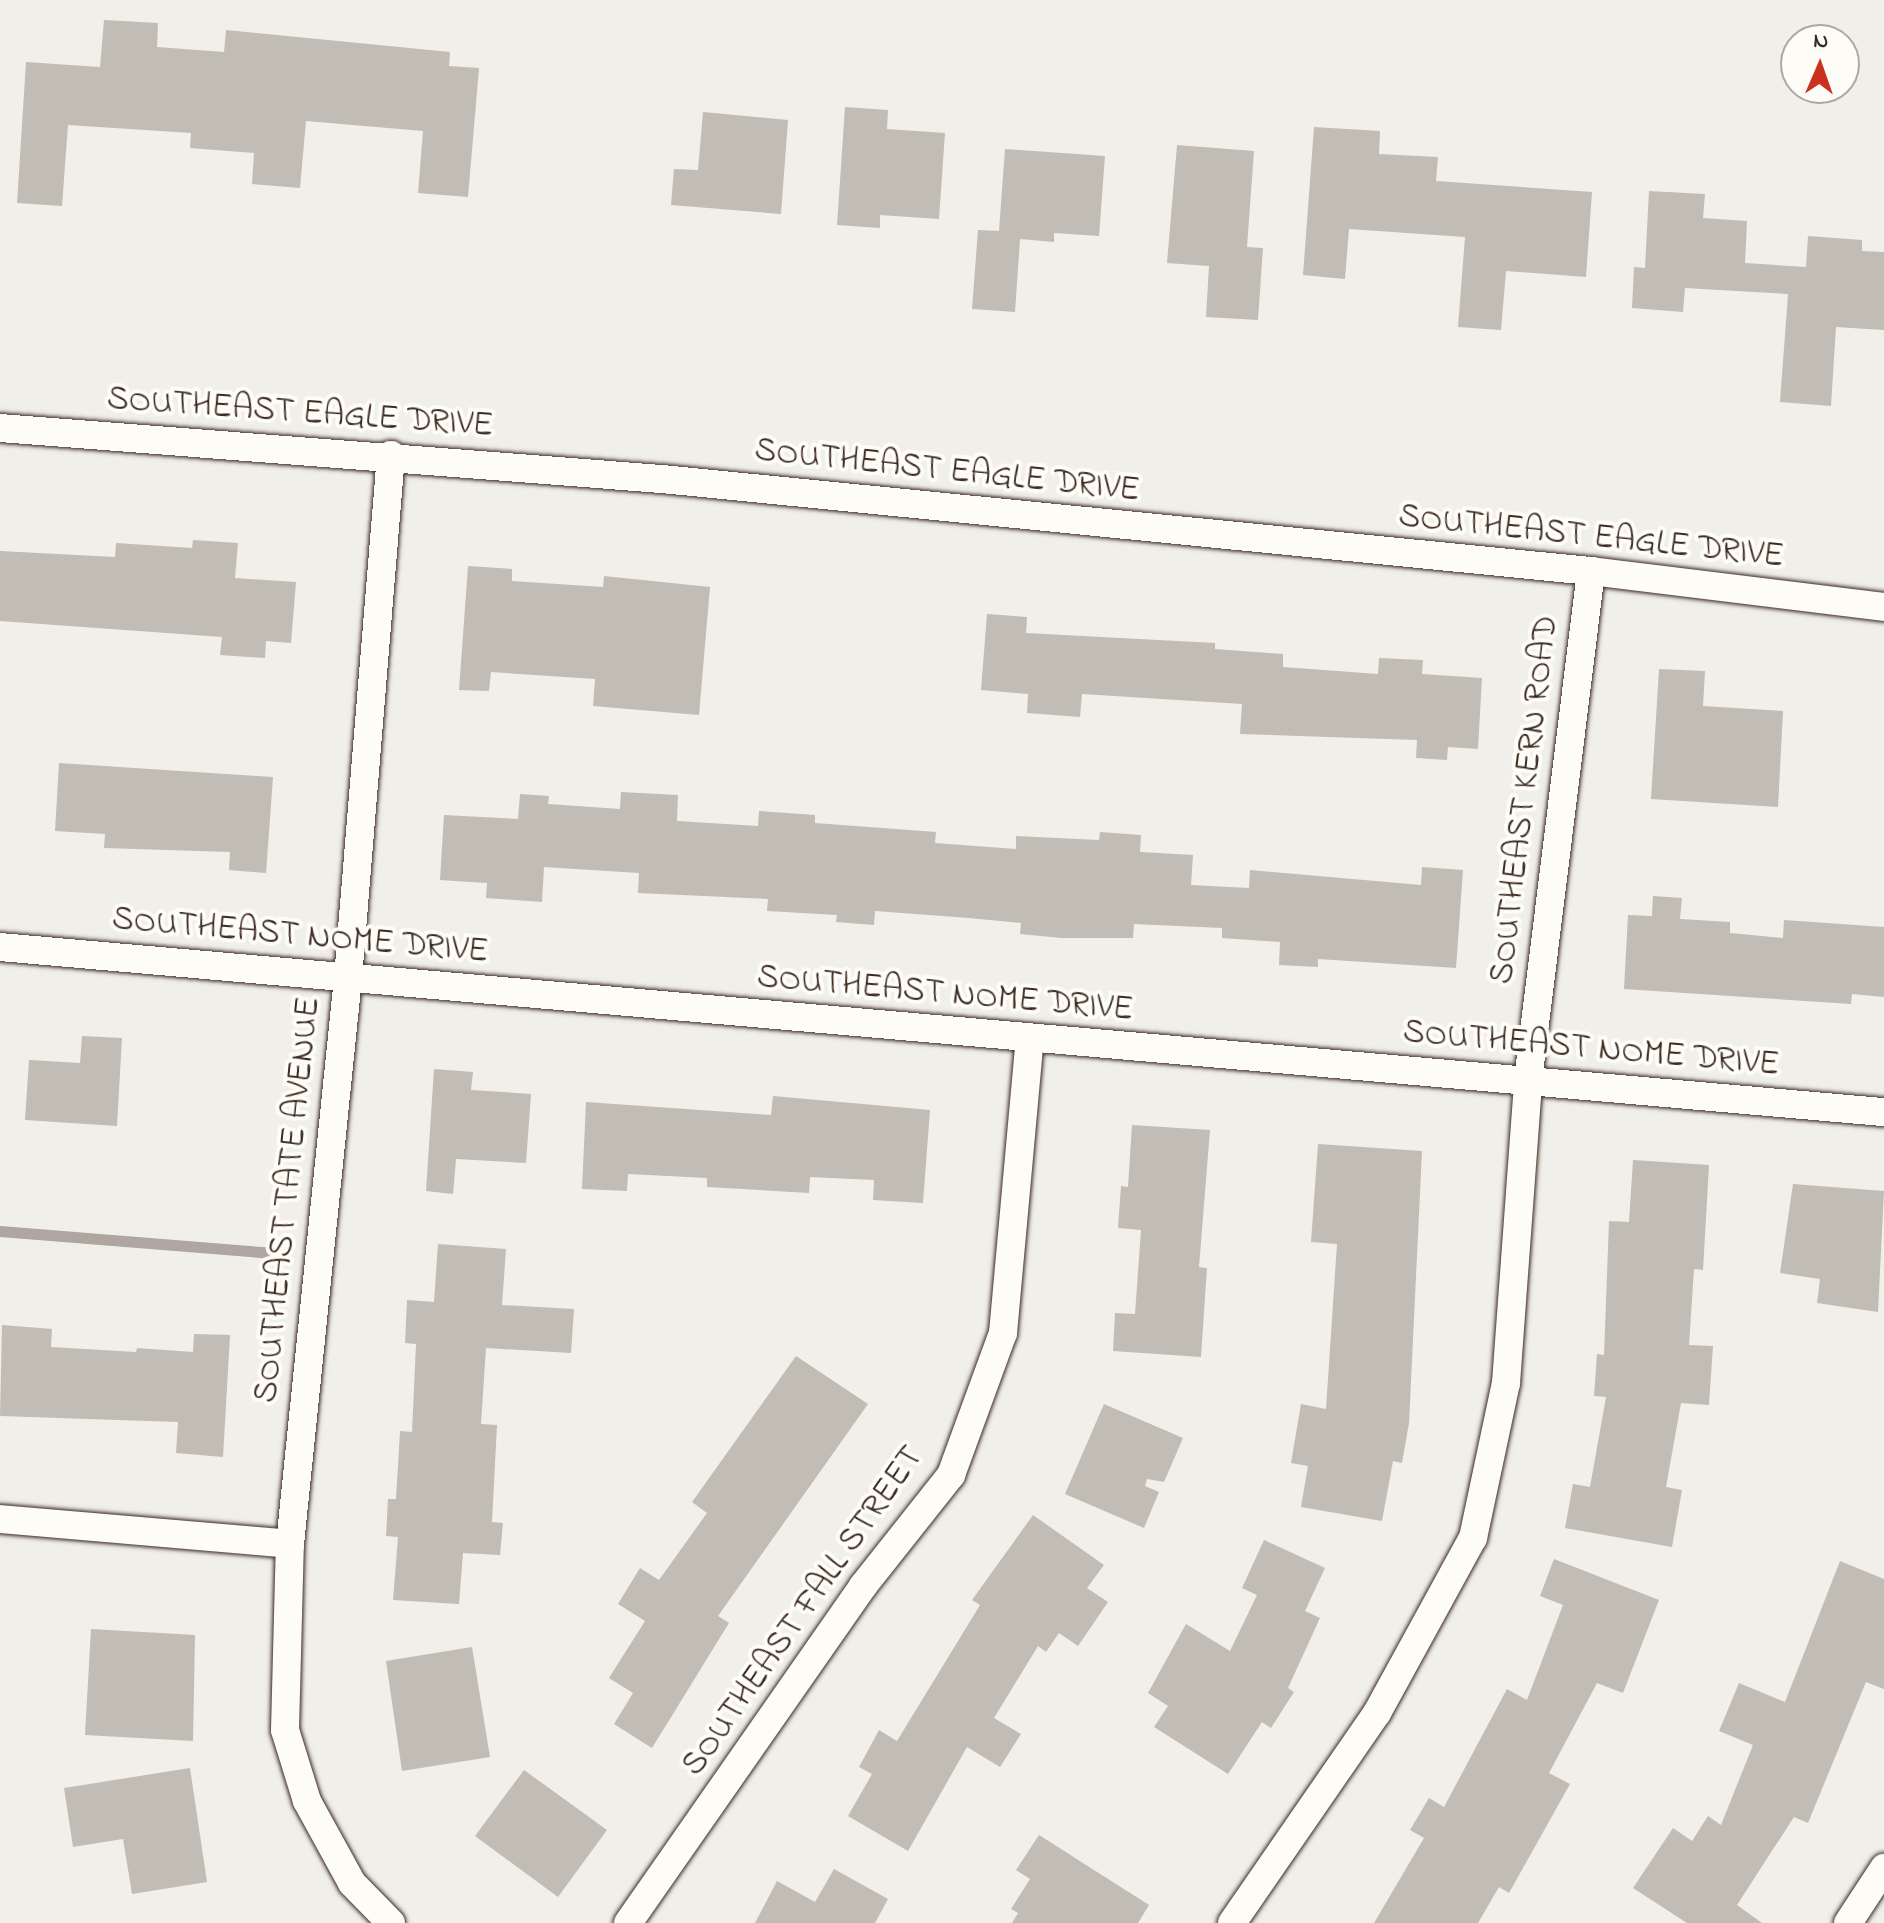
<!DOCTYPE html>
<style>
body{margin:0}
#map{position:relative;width:1884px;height:1923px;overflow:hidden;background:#f1efea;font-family:"Indie Flower",sans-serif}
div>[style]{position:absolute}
.stream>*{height:11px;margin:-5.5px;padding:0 5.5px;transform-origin:5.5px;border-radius:5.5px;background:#aea69f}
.building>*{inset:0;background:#c1bcb4}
.roads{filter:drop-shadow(0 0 2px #3b2a1e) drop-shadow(0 0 2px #3b2a1e)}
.minor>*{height:28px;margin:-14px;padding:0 14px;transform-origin:14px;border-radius:14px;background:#fdfcf7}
span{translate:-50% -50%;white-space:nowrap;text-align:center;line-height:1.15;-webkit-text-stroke:8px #fdfcf7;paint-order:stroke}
.street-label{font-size:34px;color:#3b2a1e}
.north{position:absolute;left:1780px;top:24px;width:80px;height:80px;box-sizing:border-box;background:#fdfcf7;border:2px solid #afa8a0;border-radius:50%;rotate:2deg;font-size:22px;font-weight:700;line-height:32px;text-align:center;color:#3b2a1e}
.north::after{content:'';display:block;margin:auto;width:28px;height:36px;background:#c8321e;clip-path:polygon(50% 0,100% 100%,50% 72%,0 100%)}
</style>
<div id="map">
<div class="stream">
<i style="left:0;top:1231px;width:272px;rotate:4.6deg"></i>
</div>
<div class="building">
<i style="clip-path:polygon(104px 20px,158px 23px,157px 47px,224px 52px,226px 30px,450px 52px,449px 66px,479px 68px,468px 197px,418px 193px,423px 131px,306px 121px,300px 188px,252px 184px,254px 153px,190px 148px,191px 133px,68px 125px,62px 206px,17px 203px,26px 62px,100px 67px)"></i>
<i style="clip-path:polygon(845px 107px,888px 110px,887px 129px,945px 133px,939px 219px,880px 215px,880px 228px,837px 225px)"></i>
<i style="clip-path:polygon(703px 112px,788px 120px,781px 214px,671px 205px,674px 169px,698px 170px)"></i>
<i style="clip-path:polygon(1314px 127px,1380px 131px,1379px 154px,1438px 157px,1436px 181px,1592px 192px,1586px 277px,1506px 271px,1501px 330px,1458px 327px,1465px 237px,1349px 229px,1345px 279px,1303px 275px)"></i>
<i style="clip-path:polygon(1177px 145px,1254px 151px,1247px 247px,1263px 248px,1258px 320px,1206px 317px,1209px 266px,1167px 263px)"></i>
<i style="clip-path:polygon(1005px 149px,1105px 156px,1099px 236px,1054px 233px,1054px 242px,1020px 239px,1015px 312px,972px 309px,978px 230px,999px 231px)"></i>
<i style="clip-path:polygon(1649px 191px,1705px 194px,1703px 218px,1747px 221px,1745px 263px,1806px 267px,1808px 236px,1862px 240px,1862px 251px,1884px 252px,1884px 330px,1836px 327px,1831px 406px,1780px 402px,1788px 294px,1685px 288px,1683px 312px,1632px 308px,1634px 267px,1645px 268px)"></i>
<i style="clip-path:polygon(193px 540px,238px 543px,235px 578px,296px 582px,291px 643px,266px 641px,265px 658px,220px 655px,222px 637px,0 621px,0 551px,115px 557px,116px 543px,192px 548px)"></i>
<i style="clip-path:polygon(468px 566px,512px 569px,512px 581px,603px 587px,604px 576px,710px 587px,699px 715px,593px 706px,595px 679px,491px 672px,489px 691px,459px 690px)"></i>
<i style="clip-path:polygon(987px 614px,1027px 617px,1026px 633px,1215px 643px,1215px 649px,1283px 654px,1283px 667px,1378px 674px,1379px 658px,1423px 660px,1422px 674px,1482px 678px,1478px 749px,1448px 747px,1447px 760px,1416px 758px,1417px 740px,1240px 734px,1242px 704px,1082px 694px,1080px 717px,1027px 713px,1028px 694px,981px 690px)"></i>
<i style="clip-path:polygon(1659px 669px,1705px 671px,1703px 706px,1783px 711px,1778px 807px,1651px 799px)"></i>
<i style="clip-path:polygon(59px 763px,273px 777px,266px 873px,229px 870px,230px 852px,104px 848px,105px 834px,55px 831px)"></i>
<i style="clip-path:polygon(621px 792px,678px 795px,677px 821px,758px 826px,759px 811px,815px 815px,815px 823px,936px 832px,935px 843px,1016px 849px,1016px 836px,1099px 840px,1100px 832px,1141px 835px,1140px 852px,1193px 855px,1191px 885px,1249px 888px,1250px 870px,1421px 885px,1422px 867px,1463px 870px,1456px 968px,1318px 959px,1318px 967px,1279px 965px,1280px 942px,1222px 938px,1222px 928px,1134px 924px,1133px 938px,1062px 938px,1020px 934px,1021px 923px,969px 918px,875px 911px,874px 925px,836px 922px,837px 915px,767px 911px,768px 899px,638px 893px,639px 873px,544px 867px,542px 902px,486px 898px,487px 883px,440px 880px,444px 815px,518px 819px,520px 794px,549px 796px,548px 804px,620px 809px)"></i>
<i style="clip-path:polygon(1653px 896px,1682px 898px,1680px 919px,1730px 922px,1730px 933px,1783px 938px,1784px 920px,1884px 927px,1884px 997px,1852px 994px,1851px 1004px,1624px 989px,1628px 915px,1652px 916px)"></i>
<i style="clip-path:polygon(82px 1036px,122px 1038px,117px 1126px,25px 1120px,29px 1060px,80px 1063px)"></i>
<i style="clip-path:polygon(434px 1069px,473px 1072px,471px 1090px,531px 1094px,526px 1163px,456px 1159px,453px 1194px,426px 1191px)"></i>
<i style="clip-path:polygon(773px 1096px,930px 1110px,923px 1203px,873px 1200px,874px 1180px,810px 1177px,809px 1193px,707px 1187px,707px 1178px,628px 1174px,627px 1191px,582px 1189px,586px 1102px,771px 1115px)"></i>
<i style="clip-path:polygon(1132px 1125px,1210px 1130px,1199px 1267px,1207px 1268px,1201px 1357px,1113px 1351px,1115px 1313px,1135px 1314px,1141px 1230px,1118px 1228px,1121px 1186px,1128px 1187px)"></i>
<i style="clip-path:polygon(1318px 1144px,1422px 1151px,1409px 1423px,1402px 1463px,1393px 1461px,1382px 1521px,1301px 1507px,1308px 1466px,1291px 1463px,1301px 1404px,1326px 1409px,1337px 1244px,1311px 1242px)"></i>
<i style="clip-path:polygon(1633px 1160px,1709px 1165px,1703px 1270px,1694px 1269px,1689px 1345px,1713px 1346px,1709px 1405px,1681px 1403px,1666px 1487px,1682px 1490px,1672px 1547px,1565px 1528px,1573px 1484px,1590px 1487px,1606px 1397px,1594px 1396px,1597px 1354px,1604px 1355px,1609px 1221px,1629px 1222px)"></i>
<i style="clip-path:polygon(1793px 1184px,1884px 1191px,1878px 1312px,1817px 1303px,1820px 1279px,1780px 1273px)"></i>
<i style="clip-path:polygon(438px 1244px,506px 1249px,502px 1305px,574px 1309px,571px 1353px,486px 1348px,481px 1424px,497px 1425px,492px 1522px,503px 1523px,500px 1555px,463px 1553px,459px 1604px,393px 1600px,398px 1537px,386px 1536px,388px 1499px,396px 1499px,400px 1431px,412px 1432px,416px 1344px,405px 1343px,407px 1300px,434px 1302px)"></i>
<i style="clip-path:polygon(2px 1325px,52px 1329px,51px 1347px,136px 1352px,137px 1348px,193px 1352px,194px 1334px,230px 1335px,223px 1457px,176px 1453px,178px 1422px,0 1416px)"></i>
<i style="clip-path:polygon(796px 1356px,868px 1404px,718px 1616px,729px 1623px,652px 1748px,614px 1724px,633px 1693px,609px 1678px,645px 1621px,618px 1604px,640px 1568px,659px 1580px,707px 1513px,692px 1502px)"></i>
<i style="clip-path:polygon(1104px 1404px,1183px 1438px,1164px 1482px,1147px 1479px,1145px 1486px,1159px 1492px,1144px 1528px,1065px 1494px)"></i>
<i style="clip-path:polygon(1033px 1515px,1104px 1565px,1087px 1588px,1108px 1602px,1078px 1646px,1059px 1633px,1046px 1652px,1038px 1646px,994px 1718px,1021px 1734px,1000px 1767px,967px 1747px,908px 1851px,848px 1816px,872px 1774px,859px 1767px,879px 1730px,897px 1741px,980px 1605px,972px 1600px)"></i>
<i style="clip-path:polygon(1264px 1540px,1325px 1568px,1305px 1611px,1320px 1618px,1288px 1688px,1294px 1692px,1271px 1728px,1262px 1722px,1228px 1774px,1154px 1727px,1168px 1706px,1148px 1693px,1186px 1624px,1230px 1651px,1257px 1595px,1242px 1588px)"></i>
<i style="clip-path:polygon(1554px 1559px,1659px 1600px,1623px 1693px,1597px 1683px,1549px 1773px,1570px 1784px,1509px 1893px,1499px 1887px,1478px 1923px,1374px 1923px,1424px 1838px,1410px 1830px,1429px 1798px,1444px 1807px,1507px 1689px,1527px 1700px,1563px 1605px,1540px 1596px)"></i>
<i style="clip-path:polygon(1840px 1561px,1884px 1579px,1884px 1689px,1866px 1682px,1808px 1823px,1794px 1817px,1737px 1905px,1762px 1923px,1687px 1923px,1633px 1888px,1673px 1828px,1692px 1841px,1708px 1816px,1721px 1825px,1753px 1745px,1719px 1731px,1739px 1683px,1785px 1702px)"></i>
<i style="clip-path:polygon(91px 1629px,195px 1635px,193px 1741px,85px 1735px)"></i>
<i style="clip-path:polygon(472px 1647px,490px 1757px,402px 1771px,386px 1661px)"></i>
<i style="clip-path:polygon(190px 1768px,207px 1882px,132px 1894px,123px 1839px,73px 1847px,64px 1788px)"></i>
<i style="clip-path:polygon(524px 1770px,607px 1830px,558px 1897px,475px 1836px)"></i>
<i style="clip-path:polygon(1039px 1835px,1149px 1905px,1138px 1923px,1012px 1923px,1018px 1913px,1011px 1909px,1030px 1879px,1016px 1870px)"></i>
<i style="clip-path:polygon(834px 1869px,888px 1899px,875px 1923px,755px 1923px,777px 1881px,815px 1902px)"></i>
</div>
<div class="roads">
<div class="minor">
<i style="left:0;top:428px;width:664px;rotate:4.41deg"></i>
<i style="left:662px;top:479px;width:934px;rotate:5.66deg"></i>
<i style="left:1591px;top:571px;width:295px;rotate:7deg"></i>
<i style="left:0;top:947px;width:1891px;rotate:5.01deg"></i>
<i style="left:0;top:1519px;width:291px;rotate:4.9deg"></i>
<i style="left:391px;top:1923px;width:56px;rotate:-134.3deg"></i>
<i style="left:352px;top:1883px;width:94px;rotate:-118.8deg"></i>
<i style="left:307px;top:1801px;width:74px;rotate:-107.2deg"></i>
<i style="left:285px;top:1730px;width:186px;rotate:-88.5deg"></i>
<i style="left:290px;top:1544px;width:569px;rotate:-84.15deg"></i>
<i style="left:348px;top:978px;width:525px;rotate:-85.3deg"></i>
<i style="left:628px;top:1923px;width:411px;rotate:-55.1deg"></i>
<i style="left:863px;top:1586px;width:142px;rotate:-51.6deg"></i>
<i style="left:951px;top:1475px;width:151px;rotate:-69.9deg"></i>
<i style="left:1003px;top:1333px;width:295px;rotate:-84.8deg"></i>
<i style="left:1232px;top:1923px;width:255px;rotate:-55.4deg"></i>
<i style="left:1377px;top:1713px;width:200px;rotate:-61.3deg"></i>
<i style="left:1473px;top:1538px;width:158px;rotate:-78deg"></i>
<i style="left:1506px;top:1383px;width:304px;rotate:-85.8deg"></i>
<i style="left:1528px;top:1080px;width:513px;rotate:-82.94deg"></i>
<i style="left:1848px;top:1923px;width:66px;rotate:-56.8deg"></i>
</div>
</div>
<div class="street-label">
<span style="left:300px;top:414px;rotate:4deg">SOUTHEAST EAGLE DRIVE</span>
<span style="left:947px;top:472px;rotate:6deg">SOUTHEAST EAGLE DRIVE</span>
<span style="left:1591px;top:538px;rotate:6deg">SOUTHEAST EAGLE DRIVE</span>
<span style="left:1526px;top:800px;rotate:-83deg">SOUTHEAST KERN ROAD</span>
<span style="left:300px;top:937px;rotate:5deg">SOUTHEAST NOME DRIVE</span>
<span style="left:945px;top:995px;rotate:5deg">SOUTHEAST NOME DRIVE</span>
<span style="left:1591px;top:1050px;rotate:5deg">SOUTHEAST NOME DRIVE</span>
<span style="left:289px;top:1200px;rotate:-84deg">SOUTHEAST TATE AVENUE</span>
<span style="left:804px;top:1612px;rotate:-55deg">SOUTHEAST FALL STREET</span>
</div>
<div class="north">N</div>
</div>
